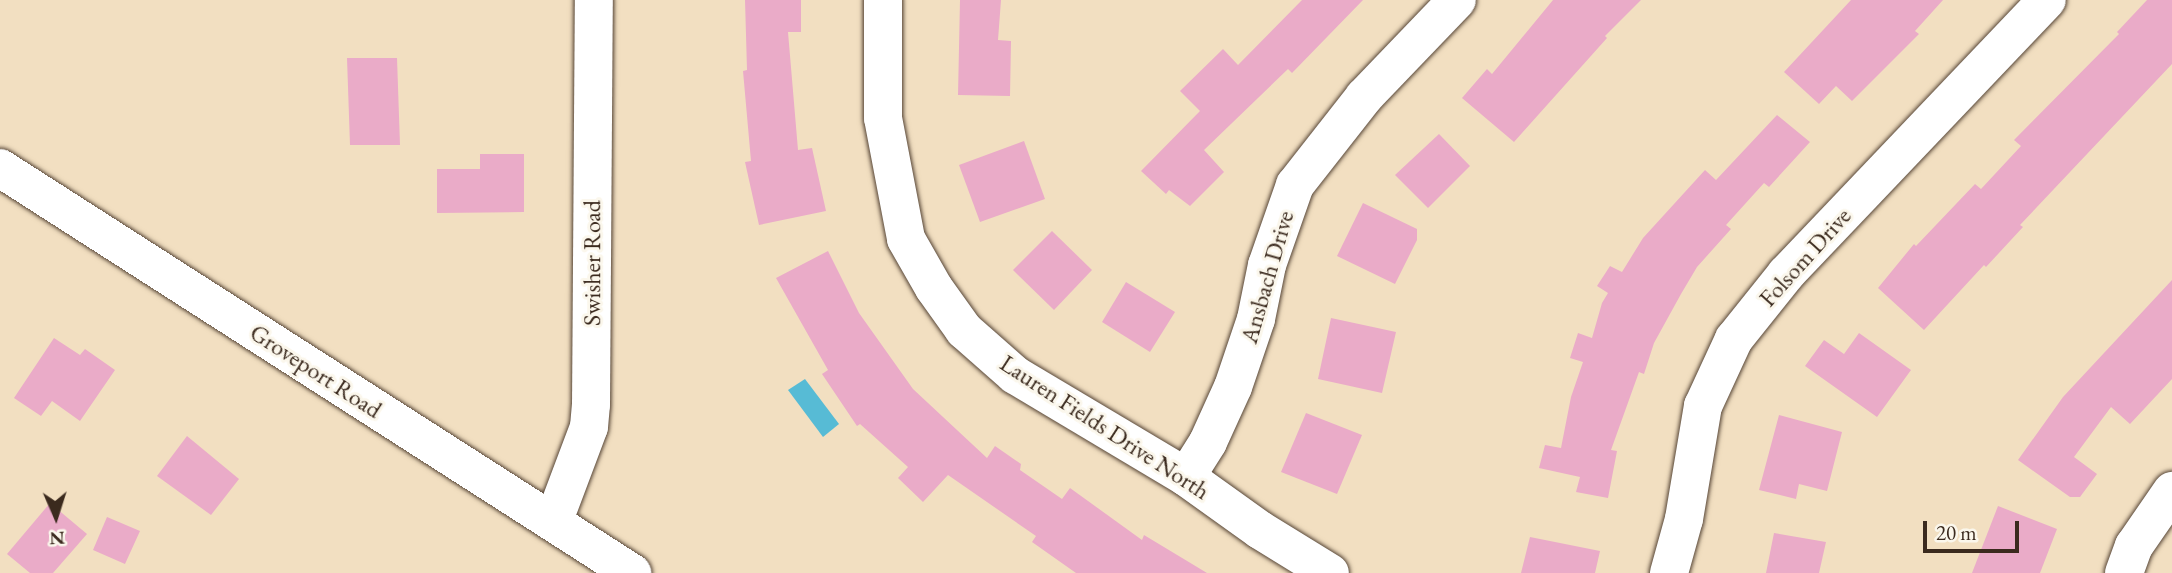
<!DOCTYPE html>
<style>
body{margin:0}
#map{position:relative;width:2172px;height:573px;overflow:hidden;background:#f2dfc1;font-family:"EB Garamond",serif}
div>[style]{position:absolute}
.water>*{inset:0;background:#57bbd5}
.building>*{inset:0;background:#eaabc8}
.roads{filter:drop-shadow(0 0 2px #564536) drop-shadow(0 0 2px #564536)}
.minor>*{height:38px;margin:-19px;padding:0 19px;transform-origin:19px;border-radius:19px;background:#fff}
.major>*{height:38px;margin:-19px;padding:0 19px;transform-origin:19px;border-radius:19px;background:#fff}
span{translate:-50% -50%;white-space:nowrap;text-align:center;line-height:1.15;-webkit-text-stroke:6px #fbf7ec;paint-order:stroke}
.street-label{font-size:24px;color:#3b2a1e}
.north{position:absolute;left:21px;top:482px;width:70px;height:70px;-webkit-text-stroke:5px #fbf7ec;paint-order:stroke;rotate:177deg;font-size:19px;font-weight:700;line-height:28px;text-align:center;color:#3b2a1e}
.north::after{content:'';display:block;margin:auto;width:24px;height:32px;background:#3b2a1e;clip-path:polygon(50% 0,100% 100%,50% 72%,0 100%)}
.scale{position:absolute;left:1923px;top:521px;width:96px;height:32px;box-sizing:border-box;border:4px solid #3b2a1e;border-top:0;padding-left:9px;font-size:21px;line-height:24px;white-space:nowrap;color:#3b2a1e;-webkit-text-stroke:5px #fbf7ec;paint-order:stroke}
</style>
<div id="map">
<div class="water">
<i style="clip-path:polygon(805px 379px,839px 424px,823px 437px,788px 390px)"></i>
</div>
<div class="building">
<i style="clip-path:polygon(745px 0,801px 0,801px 32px,788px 32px,798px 150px,812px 148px,826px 211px,759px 225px,745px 162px,751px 161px,743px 71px,747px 70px)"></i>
<i style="clip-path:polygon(960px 0,1001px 0,998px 40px,1011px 41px,1010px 96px,958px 95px)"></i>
<i style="clip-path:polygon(1302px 0,1363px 0,1292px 73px,1288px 69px,1204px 150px,1224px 172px,1190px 206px,1169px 190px,1166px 194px,1141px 171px,1200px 111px,1180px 91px,1223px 49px,1238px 65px)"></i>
<i style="clip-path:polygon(1553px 0,1641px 0,1605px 36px,1607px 38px,1514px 142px,1462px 98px,1487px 69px,1492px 74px)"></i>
<i style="clip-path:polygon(1851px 0,1943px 0,1915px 31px,1919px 34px,1852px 101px,1836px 86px,1819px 104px,1784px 72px)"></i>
<i style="clip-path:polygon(2147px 0,2172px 0,2172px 64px,2020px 225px,2023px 227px,1986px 267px,1984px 265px,1924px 330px,1878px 288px,1914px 244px,1916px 246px,1975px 184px,1981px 189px,2021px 146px,2014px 140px,2119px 34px,2117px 32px)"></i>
<i style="clip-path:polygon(347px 58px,397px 58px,400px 145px,350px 145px)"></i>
<i style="clip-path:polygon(1777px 115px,1810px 142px,1769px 187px,1764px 183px,1726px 225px,1731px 229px,1697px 267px,1681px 294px,1654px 343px,1644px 374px,1639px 372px,1611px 450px,1617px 451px,1608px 498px,1576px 492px,1580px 477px,1539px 468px,1545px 445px,1561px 448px,1571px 397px,1583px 362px,1570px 358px,1578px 333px,1592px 338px,1602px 303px,1608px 293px,1597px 286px,1610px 266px,1622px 272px,1643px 238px,1705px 170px,1716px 180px)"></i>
<i style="clip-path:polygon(1439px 134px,1470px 166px,1428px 208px,1395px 175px)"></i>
<i style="clip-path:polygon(1024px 141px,1045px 199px,980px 222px,959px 165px)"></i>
<i style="clip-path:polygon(480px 154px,524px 154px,524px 212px,437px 213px,437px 169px,480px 169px)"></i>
<i style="clip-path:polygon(1363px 203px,1417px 229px,1417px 240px,1395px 284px,1337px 256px)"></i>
<i style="clip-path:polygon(1052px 231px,1092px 270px,1054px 310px,1013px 270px)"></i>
<i style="clip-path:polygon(828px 251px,859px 313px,913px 389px,987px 458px,995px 446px,1021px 464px,1020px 470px,1062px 499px,1070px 488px,1142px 540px,1144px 535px,1207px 573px,1076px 573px,1032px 542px,1036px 536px,948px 475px,923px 502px,898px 478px,908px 467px,860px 424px,857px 426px,822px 374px,828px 370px,776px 278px)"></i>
<i style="clip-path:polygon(2172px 280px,2172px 379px,2130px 424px,2111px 407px,2074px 457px,2097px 474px,2080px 497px,2070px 497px,2018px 460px,2063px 397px)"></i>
<i style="clip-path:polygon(1126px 282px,1175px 312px,1150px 352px,1102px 322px)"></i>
<i style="clip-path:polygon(1331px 318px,1396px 332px,1382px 393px,1318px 379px)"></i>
<i style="clip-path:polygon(1859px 333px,1911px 370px,1877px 417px,1805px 366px,1824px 340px,1844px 354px)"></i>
<i style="clip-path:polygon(54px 338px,80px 355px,85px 349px,115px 370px,80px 421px,52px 401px,41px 416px,14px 398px)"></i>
<i style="clip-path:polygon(1306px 413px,1362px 435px,1337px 494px,1281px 472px)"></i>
<i style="clip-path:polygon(1779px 415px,1842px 432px,1827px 491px,1799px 484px,1796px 499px,1759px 490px)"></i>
<i style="clip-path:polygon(187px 436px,239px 479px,211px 515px,157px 476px)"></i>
<i style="clip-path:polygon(50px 503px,87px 534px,53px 573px,30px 573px,7px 554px)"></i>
<i style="clip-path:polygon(1998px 506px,2057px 529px,2040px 573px,1972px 573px)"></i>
<i style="clip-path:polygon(107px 517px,140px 531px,125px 564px,93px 550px)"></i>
<i style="clip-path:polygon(1774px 533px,1826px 542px,1819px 573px,1766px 573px)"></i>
<i style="clip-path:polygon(1530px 537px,1600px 551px,1595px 573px,1521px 573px)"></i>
</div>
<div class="roads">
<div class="minor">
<i style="left:883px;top:0;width:118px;rotate:90deg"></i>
<i style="left:883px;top:118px;width:123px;rotate:79.2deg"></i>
<i style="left:906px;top:239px;width:56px;rotate:60.3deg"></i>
<i style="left:934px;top:288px;width:52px;rotate:54.5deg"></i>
<i style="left:964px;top:330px;width:68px;rotate:41.4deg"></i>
<i style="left:1015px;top:375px;width:199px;rotate:30.8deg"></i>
<i style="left:1186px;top:477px;width:91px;rotate:35.6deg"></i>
<i style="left:1260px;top:530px;width:82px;rotate:31.6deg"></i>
<i style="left:1186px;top:477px;width:41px;rotate:-57.8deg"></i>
<i style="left:1208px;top:442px;width:60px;rotate:-65.6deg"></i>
<i style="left:1233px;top:387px;width:72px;rotate:-71.3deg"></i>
<i style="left:1256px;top:319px;width:55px;rotate:-78.5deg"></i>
<i style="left:1267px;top:265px;width:85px;rotate:-70.7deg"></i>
<i style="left:1295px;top:185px;width:112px;rotate:-51.9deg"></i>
<i style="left:1364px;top:97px;width:134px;rotate:-46.2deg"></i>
<i style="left:554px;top:520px;width:99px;rotate:-69.4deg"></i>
<i style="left:589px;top:427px;width:22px;rotate:-85deg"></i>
<i style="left:591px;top:405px;width:405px;rotate:-89.6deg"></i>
<i style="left:1669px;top:573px;width:56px;rotate:-74.5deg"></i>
<i style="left:1684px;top:519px;width:115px;rotate:-80.5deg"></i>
<i style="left:1703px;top:406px;width:74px;rotate:-65.2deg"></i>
<i style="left:1734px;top:339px;width:83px;rotate:-51.3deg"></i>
<i style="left:1786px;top:274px;width:378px;rotate:-46.4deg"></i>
<i style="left:2124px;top:573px;width:29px;rotate:-70deg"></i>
<i style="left:2134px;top:546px;width:67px;rotate:-55.4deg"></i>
</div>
<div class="major">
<i style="left:0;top:168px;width:751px;rotate:32.65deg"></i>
</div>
</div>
<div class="street-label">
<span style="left:1805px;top:257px;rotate:-48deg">Folsom Drive</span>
<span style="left:592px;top:263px;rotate:-90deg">Swisher Road</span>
<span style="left:1267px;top:277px;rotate:-74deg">Ansbach Drive</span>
<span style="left:316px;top:371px;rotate:33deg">Groveport Road</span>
<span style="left:1105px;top:427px;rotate:33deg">Lauren Fields Drive North</span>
</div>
<div class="north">N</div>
<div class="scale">20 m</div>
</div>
